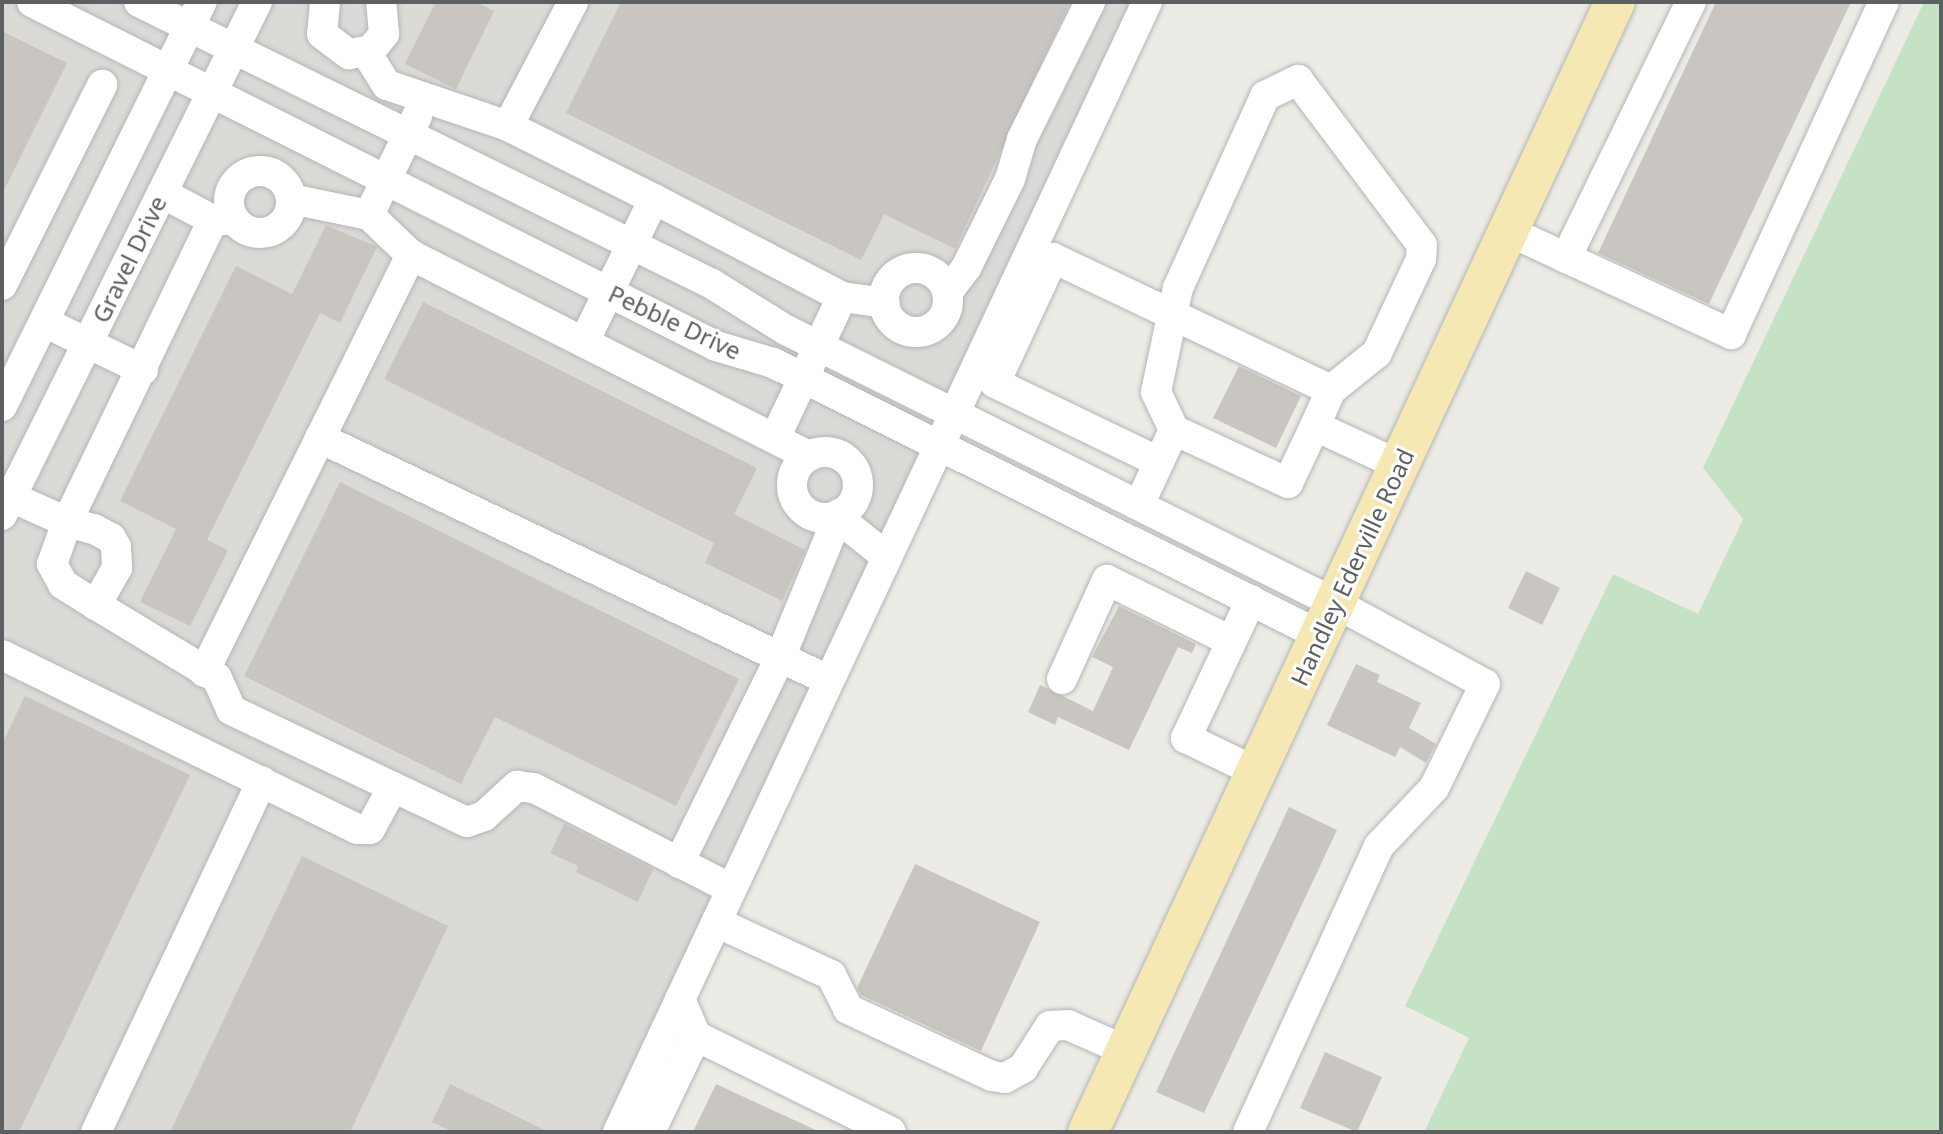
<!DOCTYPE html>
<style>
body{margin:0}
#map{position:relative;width:1943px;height:1134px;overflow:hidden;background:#edebe5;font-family:"Noto Sans",sans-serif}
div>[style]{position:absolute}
.industrial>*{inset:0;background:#dcdad7}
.green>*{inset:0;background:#c6e2c5}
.building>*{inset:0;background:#c9c6c1}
.roads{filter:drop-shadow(0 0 2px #b2b5b8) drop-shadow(0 0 2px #b2b5b8)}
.minor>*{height:30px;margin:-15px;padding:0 15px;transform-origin:15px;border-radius:15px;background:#fff}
.minor>.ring{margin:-15px;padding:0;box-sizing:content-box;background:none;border:30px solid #fff;border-radius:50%}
.major>*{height:40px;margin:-20px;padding:0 20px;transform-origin:20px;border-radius:20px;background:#f5e8b2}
span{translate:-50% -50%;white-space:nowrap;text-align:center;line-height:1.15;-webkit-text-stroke:6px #fff;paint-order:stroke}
.street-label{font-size:24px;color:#5d6063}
.frame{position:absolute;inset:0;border:4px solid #5d6063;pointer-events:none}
</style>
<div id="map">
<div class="industrial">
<i style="clip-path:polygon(2px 2px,1160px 2px,633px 1132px,2px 1132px)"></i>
</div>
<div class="green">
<i style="clip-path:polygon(1924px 2px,1941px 2px,1941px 1132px,1424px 1132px,1469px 1038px,1405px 1006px,1613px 574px,1698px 614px,1743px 519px,1703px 468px)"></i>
</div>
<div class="building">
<i style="clip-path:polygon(436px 2px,476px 2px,494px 11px,456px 89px,405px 64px)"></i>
<i style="clip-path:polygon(621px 2px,1070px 2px,955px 249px,884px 214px,861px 260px,566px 113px)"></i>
<i style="clip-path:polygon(1716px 2px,1851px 2px,1709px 304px,1598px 253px)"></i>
<i style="clip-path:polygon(2px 31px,67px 63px,2px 194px)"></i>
<i style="clip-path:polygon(326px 225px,377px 247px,340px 323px,320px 313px,207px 540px,228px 550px,190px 626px,140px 602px,176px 529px,120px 501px,236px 266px,292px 294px)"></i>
<i style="clip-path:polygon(423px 302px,757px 468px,734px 514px,805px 550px,782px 601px,705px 563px,714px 543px,384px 379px)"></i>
<i style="clip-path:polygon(1239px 366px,1301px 396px,1276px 448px,1213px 418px)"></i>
<i style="clip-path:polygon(340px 482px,739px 679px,676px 806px,495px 717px,461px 784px,244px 676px)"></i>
<i style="clip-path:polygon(1526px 571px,1560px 588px,1542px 625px,1508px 608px)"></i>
<i style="clip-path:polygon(1119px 606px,1196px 644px,1192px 653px,1178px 647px,1129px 750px,1058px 717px,1055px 725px,1028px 712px,1040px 685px,1093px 711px,1113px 667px,1092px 657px)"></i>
<i style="clip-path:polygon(1356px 664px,1380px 675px,1377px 682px,1421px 703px,1409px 728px,1436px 744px,1426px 763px,1400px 747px,1395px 757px,1327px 725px)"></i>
<i style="clip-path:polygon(25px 696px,190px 775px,19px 1132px,2px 1132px,2px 744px)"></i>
<i style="clip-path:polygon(1289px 807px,1337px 830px,1204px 1113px,1156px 1092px)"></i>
<i style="clip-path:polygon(564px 824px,653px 869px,638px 902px,576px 872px,578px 866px,550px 853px)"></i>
<i style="clip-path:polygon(302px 856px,448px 926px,350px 1132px,170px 1132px)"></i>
<i style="clip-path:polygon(915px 864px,1040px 922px,981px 1051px,861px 995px,857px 988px)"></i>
<i style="clip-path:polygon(1325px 1052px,1382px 1077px,1357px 1132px,1300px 1108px)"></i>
<i style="clip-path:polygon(450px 1084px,549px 1132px,453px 1132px,432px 1122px)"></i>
<i style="clip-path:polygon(716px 1084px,820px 1132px,693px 1132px)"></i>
</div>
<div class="roads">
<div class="minor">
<i style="left:32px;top:2px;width:766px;rotate:26.7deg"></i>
<i style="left:716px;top:346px;width:59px;rotate:16.6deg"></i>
<i style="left:773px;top:363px;width:611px;rotate:26.44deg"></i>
<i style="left:139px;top:2px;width:639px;rotate:26.2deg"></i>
<i style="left:712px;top:284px;width:87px;rotate:31.9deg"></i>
<i style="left:786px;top:330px;width:613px;rotate:26.44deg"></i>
<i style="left:1335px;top:603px;width:170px;rotate:28.4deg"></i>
<i style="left:1485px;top:684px;width:116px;rotate:116.1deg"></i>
<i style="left:1434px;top:788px;width:80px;rotate:133.5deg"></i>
<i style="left:1379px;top:846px;width:315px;rotate:114.6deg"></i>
<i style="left:325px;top:2px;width:32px;rotate:95deg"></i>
<i style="left:322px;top:34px;width:34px;rotate:37deg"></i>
<i style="left:349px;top:54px;width:22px;rotate:-10deg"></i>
<i style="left:371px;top:50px;width:21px;rotate:-51deg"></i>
<i style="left:384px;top:34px;width:32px;rotate:-95deg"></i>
<i style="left:366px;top:52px;width:39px;rotate:58deg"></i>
<i style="left:387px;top:85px;width:128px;rotate:18.7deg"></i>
<i style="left:508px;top:126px;width:140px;rotate:-62.3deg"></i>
<i style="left:508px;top:126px;width:163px;rotate:26.6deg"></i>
<i style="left:654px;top:199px;width:159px;rotate:116.1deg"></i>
<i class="ring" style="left:229px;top:171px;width:32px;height:32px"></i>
<i style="left:162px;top:193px;width:58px;rotate:27.9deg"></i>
<i style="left:291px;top:199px;width:80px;rotate:11.6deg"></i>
<i style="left:369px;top:215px;width:110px;rotate:-64.1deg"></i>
<i style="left:654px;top:199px;width:212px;rotate:27.5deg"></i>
<i style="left:842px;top:297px;width:43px;rotate:7.9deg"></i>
<i style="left:369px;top:215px;width:58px;rotate:43.6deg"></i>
<i style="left:1508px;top:231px;width:246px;rotate:24.8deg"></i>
<i style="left:1731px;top:334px;width:366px;rotate:-65.3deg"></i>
<i style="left:1566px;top:258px;width:285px;rotate:-64deg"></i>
<i class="ring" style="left:884px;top:268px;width:34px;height:34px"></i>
<i style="left:2px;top:285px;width:224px;rotate:-63.4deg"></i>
<i style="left:947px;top:293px;width:31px;rotate:-53deg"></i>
<i style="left:966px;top:268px;width:99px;rotate:-63.7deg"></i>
<i style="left:1010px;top:179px;width:42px;rotate:-73.3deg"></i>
<i style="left:1022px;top:139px;width:153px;rotate:-63.6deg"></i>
<i style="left:44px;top:322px;width:110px;rotate:25.9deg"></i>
<i style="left:2px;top:406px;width:451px;rotate:-63.7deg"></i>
<i style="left:1174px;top:430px;width:42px;rotate:-115.3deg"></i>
<i style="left:1156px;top:392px;width:106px;rotate:-78.1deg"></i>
<i style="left:1178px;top:288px;width:211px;rotate:-65.6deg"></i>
<i style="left:1265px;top:96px;width:37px;rotate:-26deg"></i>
<i style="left:1298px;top:80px;width:206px;rotate:53.1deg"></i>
<i style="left:1422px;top:245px;width:14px;rotate:94deg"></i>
<i style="left:1421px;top:259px;width:104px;rotate:115.1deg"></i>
<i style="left:1377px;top:353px;width:59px;rotate:141.2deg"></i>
<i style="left:320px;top:438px;width:563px;rotate:25.47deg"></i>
<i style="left:775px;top:438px;width:156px;rotate:-64.6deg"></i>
<i class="ring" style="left:792px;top:452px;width:36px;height:36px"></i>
<i style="left:1159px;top:462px;width:182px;rotate:-154.3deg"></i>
<i style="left:995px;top:383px;width:138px;rotate:-65.1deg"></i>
<i style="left:1053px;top:258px;width:308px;rotate:25.4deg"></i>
<i style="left:1331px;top:390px;width:39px;rotate:114deg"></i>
<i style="left:11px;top:497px;width:61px;rotate:24.1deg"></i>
<i style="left:67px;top:522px;width:335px;rotate:-64.2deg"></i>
<i style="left:213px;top:220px;width:22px"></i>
<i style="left:1139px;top:505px;width:83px;rotate:-65deg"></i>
<i style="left:1174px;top:430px;width:126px;rotate:24.9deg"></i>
<i style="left:1288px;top:483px;width:63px;rotate:-64.7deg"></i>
<i style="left:1315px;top:426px;width:93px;rotate:24.9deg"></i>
<i style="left:2px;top:515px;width:573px;rotate:-63.57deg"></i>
<i style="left:838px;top:518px;width:61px;rotate:38.4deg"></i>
<i style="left:67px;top:522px;width:28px;rotate:15deg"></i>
<i style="left:94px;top:529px;width:19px;rotate:28deg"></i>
<i style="left:111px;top:538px;width:10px;rotate:61deg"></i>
<i style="left:116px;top:547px;width:21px;rotate:87deg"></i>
<i style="left:117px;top:568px;width:43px;rotate:119.6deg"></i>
<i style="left:96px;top:605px;width:39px;rotate:-148deg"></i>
<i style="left:63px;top:584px;width:23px;rotate:-119deg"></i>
<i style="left:52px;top:564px;width:45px;rotate:-70.3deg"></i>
<i style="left:1251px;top:600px;width:153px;rotate:115.2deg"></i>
<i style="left:1186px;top:738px;width:78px;rotate:25.9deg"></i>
<i style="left:96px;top:605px;width:141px;rotate:31.1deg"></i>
<i style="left:217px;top:678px;width:35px;rotate:66deg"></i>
<i style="left:231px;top:710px;width:261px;rotate:25.4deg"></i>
<i style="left:467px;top:822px;width:18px;rotate:-19deg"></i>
<i style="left:484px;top:816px;width:45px;rotate:-42.3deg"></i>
<i style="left:517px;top:786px;width:17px;rotate:7deg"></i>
<i style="left:534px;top:788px;width:221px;rotate:27.1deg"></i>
<i style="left:2px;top:655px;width:395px;rotate:26.1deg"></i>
<i style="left:357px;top:829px;width:13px"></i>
<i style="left:370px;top:829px;width:48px;rotate:-61.3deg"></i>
<i style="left:204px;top:672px;width:466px;rotate:-63.6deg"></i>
<i style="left:411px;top:255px;width:446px;rotate:26.8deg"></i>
<i style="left:1062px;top:679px;width:109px;rotate:-65.6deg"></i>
<i style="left:1107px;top:580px;width:138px;rotate:26.2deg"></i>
<i style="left:679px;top:863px;width:229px;rotate:-63.8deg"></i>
<i style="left:780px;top:658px;width:156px;rotate:-67.7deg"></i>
<i style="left:716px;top:922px;width:127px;rotate:24.7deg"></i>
<i style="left:831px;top:975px;width:38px;rotate:63deg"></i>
<i style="left:848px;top:1009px;width:159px;rotate:25deg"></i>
<i style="left:992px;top:1076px;width:13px;rotate:9deg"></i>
<i style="left:1005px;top:1078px;width:21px;rotate:-29deg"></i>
<i style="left:1023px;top:1068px;width:50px;rotate:-57.3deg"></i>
<i style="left:1050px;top:1026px;width:18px;rotate:-3deg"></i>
<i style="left:1068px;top:1025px;width:64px;rotate:24.1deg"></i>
<i style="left:680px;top:999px;width:40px;rotate:66.6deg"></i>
<i style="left:696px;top:1036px;width:217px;rotate:26.2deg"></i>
<i style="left:96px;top:1132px;width:388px;rotate:-64.7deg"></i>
<i style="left:618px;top:1132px;width:1248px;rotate:-64.91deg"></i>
<i style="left:650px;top:1132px;width:106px;rotate:-64.4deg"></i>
</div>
<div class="major">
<i style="left:1088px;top:1132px;width:1247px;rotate:-65deg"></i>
</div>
</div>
<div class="street-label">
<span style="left:129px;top:259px;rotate:-64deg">Gravel Drive</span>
<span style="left:675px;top:322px;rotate:25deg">Pebble Drive</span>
<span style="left:1352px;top:567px;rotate:-65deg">Handley Ederville Road</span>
</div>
<div class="frame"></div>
</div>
